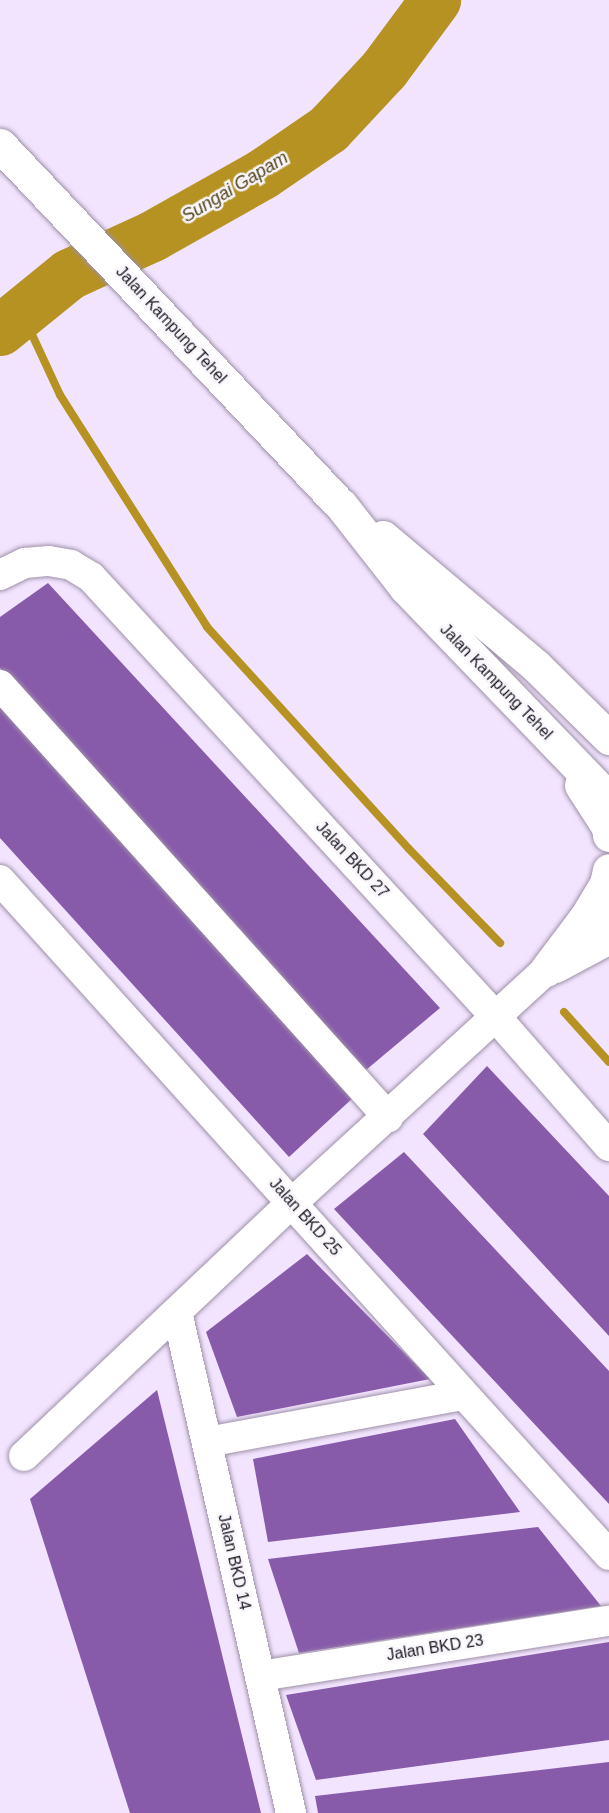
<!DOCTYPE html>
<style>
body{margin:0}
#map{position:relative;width:609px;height:1813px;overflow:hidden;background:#f2e4fe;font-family:Helvetica,sans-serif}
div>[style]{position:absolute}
.stream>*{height:8px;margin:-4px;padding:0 4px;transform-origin:4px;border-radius:4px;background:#b69222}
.river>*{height:51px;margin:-25.5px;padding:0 25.5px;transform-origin:25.5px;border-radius:25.5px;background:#b69222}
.building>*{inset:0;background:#885aaa}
.roads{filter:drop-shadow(0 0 2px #9e91a9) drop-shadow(0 0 2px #9e91a9)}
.street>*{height:30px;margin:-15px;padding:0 15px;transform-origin:15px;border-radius:15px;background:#fff}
.secondary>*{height:33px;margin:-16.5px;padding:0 16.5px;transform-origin:16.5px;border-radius:16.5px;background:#fff}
span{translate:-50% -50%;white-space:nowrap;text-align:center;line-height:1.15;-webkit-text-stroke:5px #f9f6fc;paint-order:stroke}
.street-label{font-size:16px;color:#1b1720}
.water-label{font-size:18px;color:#54441a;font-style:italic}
</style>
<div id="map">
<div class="stream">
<i style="left:22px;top:313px;width:90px;rotate:65.1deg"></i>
<i style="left:60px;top:395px;width:275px;rotate:57.6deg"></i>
<i style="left:207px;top:627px;width:300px;rotate:47.7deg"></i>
<i style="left:409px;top:849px;width:131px;rotate:45.9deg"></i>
<i style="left:564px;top:1012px;width:67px;rotate:48deg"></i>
</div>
<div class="river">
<i style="left:0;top:330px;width:89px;rotate:-39.1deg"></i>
<i style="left:69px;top:274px;width:91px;rotate:-24.6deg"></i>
<i style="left:152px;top:236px;width:126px;rotate:-29.4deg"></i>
<i style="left:262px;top:174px;width:80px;rotate:-34.3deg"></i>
<i style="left:328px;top:129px;width:82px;rotate:-47deg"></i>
<i style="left:384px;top:69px;width:86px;rotate:-53.5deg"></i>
</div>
<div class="building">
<i style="clip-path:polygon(48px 583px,440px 1008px,366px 1070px,0 668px,0 617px)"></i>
<i style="clip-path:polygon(0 700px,355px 1096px,289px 1157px,0 838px)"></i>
<i style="clip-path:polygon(487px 1066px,609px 1196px,609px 1336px,423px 1134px)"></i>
<i style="clip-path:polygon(404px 1152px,609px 1371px,609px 1504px,334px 1209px)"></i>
<i style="clip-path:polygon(307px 1254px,430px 1379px,237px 1417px,206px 1332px)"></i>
<i style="clip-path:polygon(157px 1390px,261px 1813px,130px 1813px,30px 1499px)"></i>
<i style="clip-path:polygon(455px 1419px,520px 1512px,268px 1542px,253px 1459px)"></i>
<i style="clip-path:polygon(538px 1527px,601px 1606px,299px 1653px,268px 1559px)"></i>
<i style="clip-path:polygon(609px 1642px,609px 1740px,316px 1780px,286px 1695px)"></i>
<i style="clip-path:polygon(609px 1762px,609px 1813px,318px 1813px,315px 1796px)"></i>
</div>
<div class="roads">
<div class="street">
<i style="left:0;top:575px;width:28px;rotate:-26deg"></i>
<i style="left:25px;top:563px;width:24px;rotate:-5deg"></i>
<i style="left:49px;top:561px;width:22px;rotate:10deg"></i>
<i style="left:71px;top:565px;width:23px;rotate:31deg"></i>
<i style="left:91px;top:577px;width:597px;rotate:47.38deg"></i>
<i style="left:495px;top:1016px;width:173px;rotate:48.8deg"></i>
<i style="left:0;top:685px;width:581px;rotate:48.07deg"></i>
<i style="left:0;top:880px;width:909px;rotate:47.94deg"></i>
<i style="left:177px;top:1312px;width:514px;rotate:77.18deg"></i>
<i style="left:207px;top:1442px;width:260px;rotate:-10.4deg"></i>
<i style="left:24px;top:1456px;width:369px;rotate:-43.4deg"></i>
<i style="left:292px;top:1203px;width:430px;rotate:-42.5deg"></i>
<i style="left:260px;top:1676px;width:353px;rotate:-9deg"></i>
</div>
<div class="secondary">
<i style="left:0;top:145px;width:496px;rotate:46.6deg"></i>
<i style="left:341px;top:505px;width:104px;rotate:52deg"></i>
<i style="left:405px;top:587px;width:294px;rotate:46.1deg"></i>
<i style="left:383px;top:537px;width:200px;rotate:40.1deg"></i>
<i style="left:536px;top:666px;width:103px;rotate:44.6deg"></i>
<i style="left:581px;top:785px;width:50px;rotate:57.3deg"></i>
<i style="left:608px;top:827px;width:8px;rotate:83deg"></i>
<i style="left:555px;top:966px;width:61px;rotate:-28.2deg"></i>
<i style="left:546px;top:970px;width:66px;rotate:-53deg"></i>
<i style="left:586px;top:917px;width:39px;rotate:-59deg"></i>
<i style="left:606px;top:884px;width:14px;rotate:-78deg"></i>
</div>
</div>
<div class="street-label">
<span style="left:171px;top:325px;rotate:47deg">Jalan Kampung Tehel</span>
<span style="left:496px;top:682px;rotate:46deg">Jalan Kampung Tehel</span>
<span style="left:352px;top:860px;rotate:47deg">Jalan BKD 27</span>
<span style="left:305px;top:1217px;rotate:48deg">Jalan BKD 25</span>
<span style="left:234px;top:1562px;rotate:77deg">Jalan BKD 14</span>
<span style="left:435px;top:1648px;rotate:-9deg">Jalan BKD 23</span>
</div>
<div class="water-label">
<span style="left:235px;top:187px;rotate:-31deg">Sungai Gapam</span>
</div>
</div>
